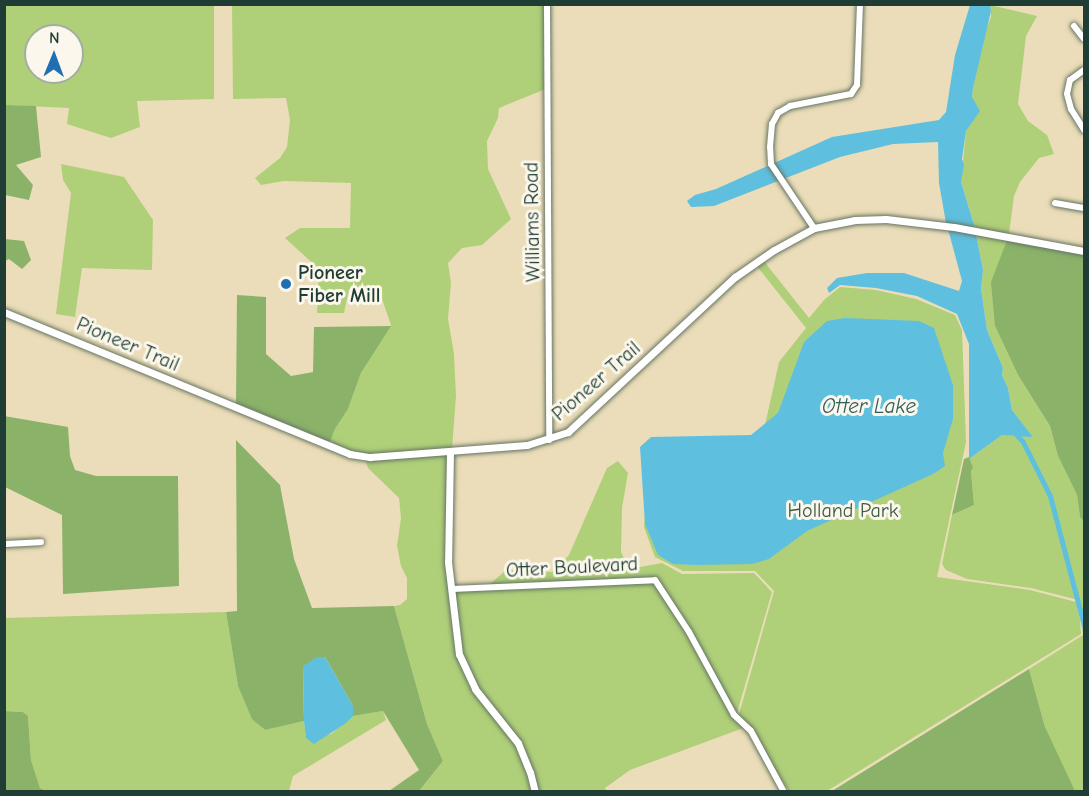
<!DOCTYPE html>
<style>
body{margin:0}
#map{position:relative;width:1089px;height:796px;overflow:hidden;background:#ebddb9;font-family:"Comic Neue",sans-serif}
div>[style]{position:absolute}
.green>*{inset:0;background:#afd079}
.forest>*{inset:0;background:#8bb269}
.water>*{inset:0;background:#5fbfde}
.canal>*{height:5px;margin:-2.5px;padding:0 2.5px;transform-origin:2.5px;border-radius:2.5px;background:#5fbfde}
.roads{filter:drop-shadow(0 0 2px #667563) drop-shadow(0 0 2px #667563)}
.minor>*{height:6px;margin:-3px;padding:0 3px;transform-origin:3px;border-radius:3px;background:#fff}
.tertiary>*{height:7px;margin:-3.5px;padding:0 3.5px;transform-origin:3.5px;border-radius:3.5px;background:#fff}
.dots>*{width:16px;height:16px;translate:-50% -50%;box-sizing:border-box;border:3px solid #fbf7ec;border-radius:50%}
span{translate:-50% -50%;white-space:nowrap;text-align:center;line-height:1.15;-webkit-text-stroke:6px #fbf7ec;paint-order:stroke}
.street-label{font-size:20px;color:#1f3d34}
.poi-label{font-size:20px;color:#1f3d34;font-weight:700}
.left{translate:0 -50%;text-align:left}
.park-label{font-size:20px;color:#3c5a42}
.water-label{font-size:21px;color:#2f5e5e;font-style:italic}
.frame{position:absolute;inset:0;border:6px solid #1f3d34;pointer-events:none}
.north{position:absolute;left:24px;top:24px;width:60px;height:60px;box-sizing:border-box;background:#fbf7ec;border:2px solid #a3ada2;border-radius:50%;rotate:1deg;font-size:16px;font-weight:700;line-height:24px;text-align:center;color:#1f3d34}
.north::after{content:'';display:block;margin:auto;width:21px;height:27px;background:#1f6fb2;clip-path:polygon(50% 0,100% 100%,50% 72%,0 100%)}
</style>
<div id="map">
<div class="green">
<i style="clip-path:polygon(evenodd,5px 4px,214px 5px,214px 99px,137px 101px,140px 127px,111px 138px,67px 124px,69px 108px,5px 105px,5px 4px,36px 36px,72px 36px,72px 72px,36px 72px,36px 36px)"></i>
<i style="clip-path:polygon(232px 5px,548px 5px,548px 88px,499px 108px,498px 118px,487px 141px,488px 169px,511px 219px,482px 245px,462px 248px,448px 263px,451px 283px,448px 319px,454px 354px,456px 396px,452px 449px,370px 454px,351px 451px,330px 442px,335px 429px,348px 409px,361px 373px,391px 325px,380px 293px,349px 289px,344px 313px,317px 313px,319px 269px,285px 238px,300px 228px,350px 228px,351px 183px,284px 181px,261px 185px,255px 178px,280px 158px,287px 147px,290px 120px,286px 98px,233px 99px)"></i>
<i style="clip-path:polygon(990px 5px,1037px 16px,1026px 36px,1018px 104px,1028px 121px,1047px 135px,1054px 154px,1039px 158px,1020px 182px,1014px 196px,1009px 234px,975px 228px,961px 182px,966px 131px,979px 111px,972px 97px,973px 88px,983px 37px,991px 17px)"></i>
<i style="clip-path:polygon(61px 164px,124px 177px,153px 220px,152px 270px,82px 268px,75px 317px,56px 314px,71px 193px,63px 180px)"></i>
<i style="clip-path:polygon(976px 234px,1007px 240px,1000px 260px,995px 326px,1018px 375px,1050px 426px,1058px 456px,1077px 495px,1080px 517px,1084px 522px,1084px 791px,1075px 791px,1058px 760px,1045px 727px,1029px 669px,1083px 635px,1078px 600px,1031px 588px,967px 579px,946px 570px,942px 564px,952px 515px,974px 505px,971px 471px,973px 468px,969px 459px,1002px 435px,1032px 436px,1012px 410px,1008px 388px,1002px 375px,1003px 368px,987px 330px,981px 289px,983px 270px)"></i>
<i style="clip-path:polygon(763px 260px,809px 318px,824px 300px,840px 287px,876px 290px,916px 299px,955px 315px,962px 330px,966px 442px,937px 577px,1030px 590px,1076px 602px,1080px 620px,1081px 634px,827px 791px,789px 791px,739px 714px,774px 591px,755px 571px,683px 571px,655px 557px,644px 527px,651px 447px,761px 443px,779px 362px,806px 328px,756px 265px)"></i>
<i style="clip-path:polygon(447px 455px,452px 625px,457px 655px,473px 691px,516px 745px,528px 773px,532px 791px,419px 791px,443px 761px,427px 724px,394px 606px,400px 605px,407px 599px,407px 578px,401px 566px,397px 546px,401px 518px,399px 498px,368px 468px,365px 459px)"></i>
<i style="clip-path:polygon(618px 461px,628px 473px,622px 508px,621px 552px,629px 569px,662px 563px,682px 574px,754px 573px,772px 592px,737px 713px,746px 727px,630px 770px,605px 788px,606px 791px,537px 791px,533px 771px,520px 741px,477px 688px,462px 653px,454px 584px,462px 587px,489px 585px,506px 570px,552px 572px,569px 555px,607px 468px)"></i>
<i style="clip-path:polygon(226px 612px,238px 686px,264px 730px,304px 721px,306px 738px,331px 734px,353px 716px,383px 711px,386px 720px,293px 776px,289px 791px,46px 791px,40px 788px,31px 760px,28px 716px,23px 712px,5px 711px,4px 618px)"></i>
</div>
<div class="forest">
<i style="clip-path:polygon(5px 105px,36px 106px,41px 157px,16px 165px,33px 185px,29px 200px,5px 195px)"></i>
<i style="clip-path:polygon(5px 239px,24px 241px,31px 260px,22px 269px,9px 259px,5px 261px)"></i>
<i style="clip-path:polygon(1007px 240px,1084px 254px,1084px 522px,1080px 517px,1077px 495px,1058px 456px,1050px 426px,1018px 375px,995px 326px,991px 282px)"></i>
<i style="clip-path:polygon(237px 295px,266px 297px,266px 354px,291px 376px,313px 372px,314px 327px,391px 326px,361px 373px,348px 409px,335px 429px,330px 442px,236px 403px)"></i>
<i style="clip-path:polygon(4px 416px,68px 427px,70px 456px,75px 470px,96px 476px,178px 476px,179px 586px,63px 594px,62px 515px,5px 487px)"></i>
<i style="clip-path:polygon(236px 440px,280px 485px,294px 559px,312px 608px,394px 606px,427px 724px,443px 761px,419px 791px,389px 791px,419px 770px,383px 711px,353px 716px,353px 706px,325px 657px,303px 667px,304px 721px,265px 730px,252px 719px,238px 686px,226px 612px,237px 611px)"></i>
<i style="clip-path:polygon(969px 457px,973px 468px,971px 471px,974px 505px,952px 515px,964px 459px)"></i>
<i style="clip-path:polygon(1029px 669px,1045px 727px,1075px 791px,832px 791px)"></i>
<i style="clip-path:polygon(4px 711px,23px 712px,28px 716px,31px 760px,40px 788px,46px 791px,5px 791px)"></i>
</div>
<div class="water">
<i style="clip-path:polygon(970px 5px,990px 5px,991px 11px,973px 88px,972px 97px,980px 111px,966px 131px,962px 159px,964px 165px,961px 182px,975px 228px,946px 223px,939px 183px,938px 142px,893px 144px,840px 157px,714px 206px,691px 207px,687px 201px,695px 195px,716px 189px,832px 137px,939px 120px,946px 112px,955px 55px)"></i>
<i style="clip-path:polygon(948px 229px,976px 234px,983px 270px,981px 289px,987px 330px,1003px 368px,1002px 375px,1008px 388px,1012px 410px,1033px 437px,1002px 435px,969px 459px,969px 344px,957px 314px,917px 296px,876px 288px,840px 285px,829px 293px,827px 288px,837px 278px,867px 273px,904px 273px,959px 291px,962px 281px)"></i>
<i style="clip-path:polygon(845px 318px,919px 321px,934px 328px,953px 385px,953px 419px,943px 453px,945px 466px,933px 474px,807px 531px,769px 559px,752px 564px,696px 565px,673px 564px,658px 555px,645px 524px,640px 447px,651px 437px,751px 435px,778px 413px,804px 342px,827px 321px)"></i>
<i style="clip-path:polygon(317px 657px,325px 657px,353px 706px,353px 716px,346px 723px,314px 744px,306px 738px,304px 721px,303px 666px)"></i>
</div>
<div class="canal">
<i style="left:1014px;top:432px;width:13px;rotate:48deg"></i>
<i style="left:1023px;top:442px;width:60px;rotate:63.4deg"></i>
<i style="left:1050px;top:496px;width:134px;rotate:75.3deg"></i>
</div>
<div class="roads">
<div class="minor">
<i style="left:547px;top:4px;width:436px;rotate:89.7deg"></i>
<i style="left:1074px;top:26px;width:16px;rotate:52deg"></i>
<i style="left:1084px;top:70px;width:17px;rotate:144deg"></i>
<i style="left:1070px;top:80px;width:14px;rotate:102deg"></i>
<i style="left:1067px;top:94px;width:16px;rotate:75deg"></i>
<i style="left:1071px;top:109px;width:25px;rotate:58deg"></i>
<i style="left:1055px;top:203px;width:29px;rotate:10deg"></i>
<i style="left:814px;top:228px;width:77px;rotate:-123.9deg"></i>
<i style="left:771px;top:164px;width:17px;rotate:-93deg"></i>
<i style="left:770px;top:147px;width:23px;rotate:-85deg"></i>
<i style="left:772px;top:124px;width:13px;rotate:-61deg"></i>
<i style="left:778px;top:113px;width:14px;rotate:-30deg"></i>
<i style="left:790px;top:106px;width:62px;rotate:-11.1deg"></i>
<i style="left:851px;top:94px;width:11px;rotate:-56deg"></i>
<i style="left:857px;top:85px;width:81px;rotate:-87.9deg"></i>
<i style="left:4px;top:544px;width:37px;rotate:-3deg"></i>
<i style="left:452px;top:589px;width:203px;rotate:-2.5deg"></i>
<i style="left:655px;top:580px;width:62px;rotate:56.8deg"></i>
<i style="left:689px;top:632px;width:94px;rotate:61.5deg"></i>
<i style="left:734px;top:715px;width:23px;rotate:43deg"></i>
<i style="left:751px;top:731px;width:69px;rotate:61.6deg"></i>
</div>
<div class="tertiary">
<i style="left:4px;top:312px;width:374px;rotate:22.3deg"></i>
<i style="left:350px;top:454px;width:20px;rotate:9deg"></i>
<i style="left:370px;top:457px;width:157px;rotate:-4.4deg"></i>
<i style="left:527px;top:445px;width:43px;rotate:-17.6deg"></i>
<i style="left:568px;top:432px;width:228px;rotate:-42.9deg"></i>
<i style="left:735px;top:277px;width:47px;rotate:-34.7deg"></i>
<i style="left:774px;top:250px;width:46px;rotate:-28.8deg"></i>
<i style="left:814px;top:228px;width:42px;rotate:-11deg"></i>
<i style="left:855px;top:220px;width:31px;rotate:-2deg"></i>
<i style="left:886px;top:219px;width:68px;rotate:6.7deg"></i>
<i style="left:954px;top:227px;width:132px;rotate:10.5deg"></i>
<i style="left:450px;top:452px;width:110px;rotate:91deg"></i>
<i style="left:448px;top:562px;width:93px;rotate:83.2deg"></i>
<i style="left:459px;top:654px;width:38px;rotate:65deg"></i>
<i style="left:475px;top:689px;width:69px;rotate:51.5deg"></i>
<i style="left:518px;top:743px;width:31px;rotate:68deg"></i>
<i style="left:530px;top:772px;width:21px;rotate:76deg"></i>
</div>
</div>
<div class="dots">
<i style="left:286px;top:284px;background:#1f6fb2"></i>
</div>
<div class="street-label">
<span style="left:532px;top:222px;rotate:-91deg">Williams Road</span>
<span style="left:128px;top:344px;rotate:23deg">Pioneer Trail</span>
<span style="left:596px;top:381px;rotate:-41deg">Pioneer Trail</span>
<span style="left:572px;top:567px;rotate:-3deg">Otter Boulevard</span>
</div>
<div class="poi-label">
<span class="left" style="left:298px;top:284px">Pioneer<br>Fiber Mill</span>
</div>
<div class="park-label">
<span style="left:843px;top:510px">Holland Park</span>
</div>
<div class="water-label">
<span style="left:869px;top:406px">Otter Lake</span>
</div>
<div class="frame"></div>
<div class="north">N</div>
</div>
